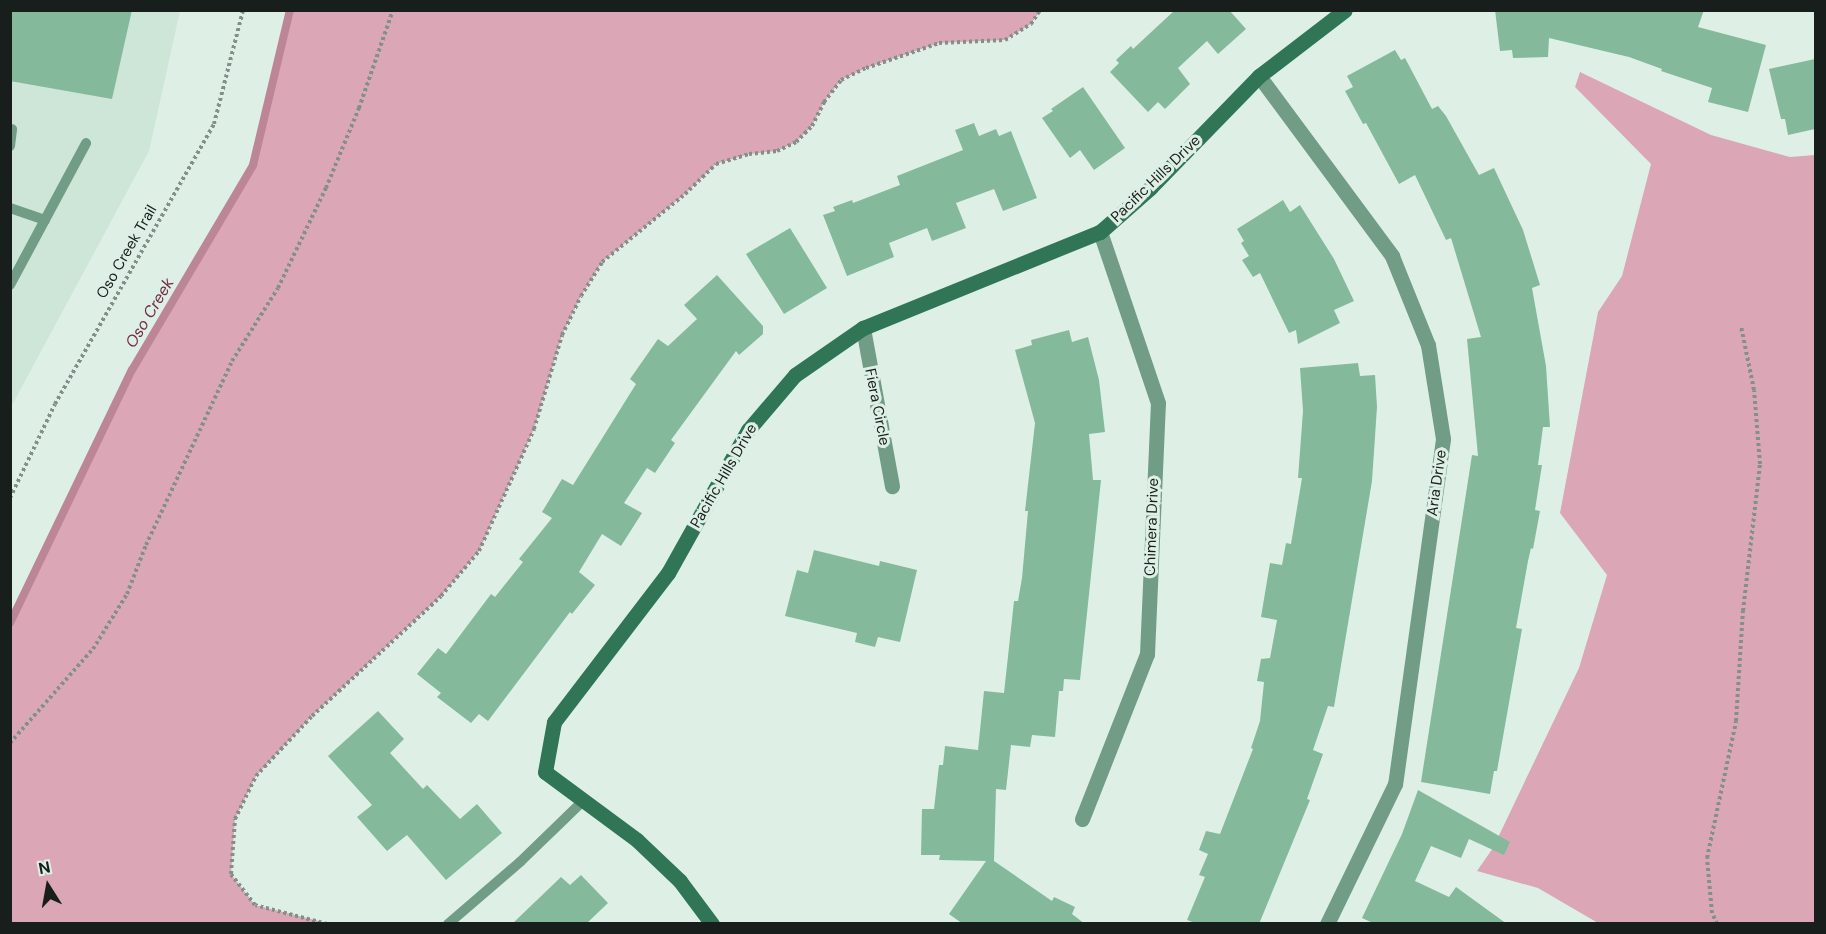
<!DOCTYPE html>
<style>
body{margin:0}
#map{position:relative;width:1826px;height:934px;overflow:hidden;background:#def0e6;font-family:"DM Sans",sans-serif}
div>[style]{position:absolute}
.built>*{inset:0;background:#cee6d8}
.green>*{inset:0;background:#dba6b6}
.stream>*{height:8px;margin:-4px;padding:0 4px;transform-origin:4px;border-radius:4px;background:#bc8696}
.building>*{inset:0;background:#84b99c}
.path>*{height:4px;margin-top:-2px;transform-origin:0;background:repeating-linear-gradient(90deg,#839089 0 3px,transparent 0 6px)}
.lane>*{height:10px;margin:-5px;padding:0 5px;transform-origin:5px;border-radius:5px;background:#719c85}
.street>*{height:15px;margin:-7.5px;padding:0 7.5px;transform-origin:7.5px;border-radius:7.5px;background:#719c85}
.secondary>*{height:15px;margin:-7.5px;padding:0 7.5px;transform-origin:7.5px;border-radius:7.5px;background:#307555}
span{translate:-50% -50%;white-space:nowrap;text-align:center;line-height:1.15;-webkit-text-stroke:6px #def0e6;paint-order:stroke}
.street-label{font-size:15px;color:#181e1b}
.water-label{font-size:16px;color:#702c45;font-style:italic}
.frame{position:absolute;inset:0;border:12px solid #181e1b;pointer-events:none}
.north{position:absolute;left:18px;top:856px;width:60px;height:60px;-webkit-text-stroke:4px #def0e6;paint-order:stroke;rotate:349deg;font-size:16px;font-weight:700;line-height:24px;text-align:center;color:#181e1b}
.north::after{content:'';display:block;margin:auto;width:21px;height:27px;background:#181e1b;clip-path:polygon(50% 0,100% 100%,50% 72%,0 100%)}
</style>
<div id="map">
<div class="built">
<i style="clip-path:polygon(11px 11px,180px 11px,149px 151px,11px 407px)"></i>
</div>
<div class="green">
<i style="clip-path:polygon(290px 11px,1040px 11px,1031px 24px,1005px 40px,939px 43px,866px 68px,841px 80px,824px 102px,812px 126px,796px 142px,777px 151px,749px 154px,716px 164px,685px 194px,602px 262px,581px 296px,562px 335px,534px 429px,479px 551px,441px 596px,312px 716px,256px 776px,235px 819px,231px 874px,255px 905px,327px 923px,11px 923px,11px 623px,132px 370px,253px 165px)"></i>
<i style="clip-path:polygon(1580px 72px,1711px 135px,1790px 157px,1815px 155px,1815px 923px,1598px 923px,1538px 888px,1477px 871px,1493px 848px,1579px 668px,1607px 575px,1560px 513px,1598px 312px,1622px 276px,1651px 164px,1575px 87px)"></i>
</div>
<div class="stream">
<i style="left:10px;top:623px;width:281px;rotate:-64.3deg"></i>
<i style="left:132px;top:370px;width:238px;rotate:-59.4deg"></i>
<i style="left:253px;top:165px;width:159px;rotate:-76.6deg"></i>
</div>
<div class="building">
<i style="clip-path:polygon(10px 10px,132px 10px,112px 99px,10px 81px)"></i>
<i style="clip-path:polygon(1175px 10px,1229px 10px,1246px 29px,1218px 54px,1207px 41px,1178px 68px,1190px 84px,1165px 109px,1158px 102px,1148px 112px,1110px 72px,1119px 63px,1116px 60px,1131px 46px,1133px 49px)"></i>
<i style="clip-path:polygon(1495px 10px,1704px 10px,1698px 27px,1766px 45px,1748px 112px,1708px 102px,1712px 88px,1661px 71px,1662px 69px,1629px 57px,1549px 38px,1548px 57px,1513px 58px,1512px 50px,1500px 51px)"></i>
<i style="clip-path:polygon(1395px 50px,1401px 60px,1405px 58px,1432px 109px,1438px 106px,1446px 116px,1479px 175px,1494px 168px,1523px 230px,1540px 285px,1532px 288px,1546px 366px,1550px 427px,1543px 427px,1538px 465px,1542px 465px,1535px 510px,1540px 511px,1533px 549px,1531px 548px,1528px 561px,1516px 628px,1522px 629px,1497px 771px,1494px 771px,1490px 794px,1421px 782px,1472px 455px,1478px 456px,1467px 339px,1481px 337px,1451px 238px,1446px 240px,1415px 175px,1399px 184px,1366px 123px,1363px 124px,1345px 91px,1353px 87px,1347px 76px)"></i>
<i style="clip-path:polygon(1815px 59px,1815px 129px,1788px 135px,1785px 119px,1781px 119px,1769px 69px)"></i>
<i style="clip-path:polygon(1083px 87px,1125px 148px,1094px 170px,1080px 150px,1070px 158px,1042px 118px,1053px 111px,1051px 109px)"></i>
<i style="clip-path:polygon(974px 123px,979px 136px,996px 129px,999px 136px,1011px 131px,1037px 198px,1003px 211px,994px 189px,956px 203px,966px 228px,932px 241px,927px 228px,889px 243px,894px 257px,847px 276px,823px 215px,835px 211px,833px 207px,852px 200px,853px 203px,900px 185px,897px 176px,963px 150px,955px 130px)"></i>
<i style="clip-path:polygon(1283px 200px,1290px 212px,1300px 205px,1334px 259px,1354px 301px,1334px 310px,1340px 323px,1298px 344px,1296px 330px,1289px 333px,1260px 273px,1253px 277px,1242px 260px,1249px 256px,1241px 243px,1244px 241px,1237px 229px)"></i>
<i style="clip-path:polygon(790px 228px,827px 288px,784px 314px,746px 254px)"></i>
<i style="clip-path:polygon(717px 275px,763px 326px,763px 334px,739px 355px,736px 351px,671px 440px,675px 443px,655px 473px,647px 468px,624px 503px,642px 513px,621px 546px,602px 534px,579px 572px,595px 585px,572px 614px,570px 612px,488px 721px,479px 714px,471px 723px,437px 697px,441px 693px,417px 674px,438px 648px,446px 654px,491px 594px,495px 597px,523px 562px,519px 559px,552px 518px,542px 512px,562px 479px,573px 485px,636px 384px,630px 379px,658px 339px,668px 346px,697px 319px,684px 305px)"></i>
<i style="clip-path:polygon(1069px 330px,1072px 342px,1088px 337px,1099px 380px,1105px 432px,1089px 434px,1093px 480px,1101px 480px,1080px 680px,1064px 679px,1063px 691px,1059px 691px,1055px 737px,1032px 735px,1030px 747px,1011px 745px,1006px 790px,996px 789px,994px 861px,1052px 901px,1054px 897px,1075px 907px,1072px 914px,1085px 924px,963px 924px,949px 914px,986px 861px,939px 860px,940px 855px,921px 855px,922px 809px,934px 809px,939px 765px,943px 765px,945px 746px,978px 750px,984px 691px,1004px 693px,1014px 601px,1018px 601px,1022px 578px,1028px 511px,1025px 511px,1035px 423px,1015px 350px,1032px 345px,1031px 340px)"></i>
<i style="clip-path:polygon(1358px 363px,1360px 376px,1375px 375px,1377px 407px,1372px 481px,1334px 707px,1328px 706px,1313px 750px,1323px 754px,1307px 799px,1310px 800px,1259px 924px,1198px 924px,1187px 920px,1205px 877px,1199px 875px,1208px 854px,1199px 850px,1206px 831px,1220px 834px,1253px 749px,1251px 748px,1260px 721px,1264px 682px,1257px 681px,1261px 659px,1270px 658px,1277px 620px,1261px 617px,1270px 563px,1282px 565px,1286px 543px,1291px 544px,1302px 478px,1298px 478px,1303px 411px,1300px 368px)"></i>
<i style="clip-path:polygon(814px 550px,879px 566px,880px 561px,917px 570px,900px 642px,878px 637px,875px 647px,855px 642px,857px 633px,785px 616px,797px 570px,808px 573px)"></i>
<i style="clip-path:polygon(378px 711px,404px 739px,390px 753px,423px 789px,427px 785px,460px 819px,477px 804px,502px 833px,446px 880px,407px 835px,387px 851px,357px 817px,372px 805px,328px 756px)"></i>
<i style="clip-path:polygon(1418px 790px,1510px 842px,1504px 855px,1469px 839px,1461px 858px,1431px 846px,1415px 881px,1449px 897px,1456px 887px,1507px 924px,1375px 924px,1362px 918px,1402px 834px)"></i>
<i style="clip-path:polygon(581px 875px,608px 903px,586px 924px,512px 924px,561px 877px,570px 885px)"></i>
</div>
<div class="path">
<i style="left:10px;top:498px;width:104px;rotate:-64.4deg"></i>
<i style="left:55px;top:404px;width:322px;rotate:-60.4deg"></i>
<i style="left:214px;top:124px;width:118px;rotate:-75.7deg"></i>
<i style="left:10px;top:743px;width:125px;rotate:-48.6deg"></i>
<i style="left:93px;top:649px;width:65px;rotate:-58.3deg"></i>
<i style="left:127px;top:594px;width:53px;rotate:-68.8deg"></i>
<i style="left:146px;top:545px;width:203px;rotate:-64.9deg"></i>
<i style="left:232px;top:361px;width:86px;rotate:-57.8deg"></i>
<i style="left:278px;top:288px;width:111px;rotate:-64.4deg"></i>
<i style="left:326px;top:188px;width:87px;rotate:-67.6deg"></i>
<i style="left:359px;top:108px;width:104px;rotate:-70.9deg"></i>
<i style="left:327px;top:924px;width:74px;rotate:-165.2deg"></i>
<i style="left:255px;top:905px;width:39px;rotate:-128deg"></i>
<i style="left:231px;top:874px;width:55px;rotate:-85.8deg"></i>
<i style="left:235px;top:819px;width:48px;rotate:-64deg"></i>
<i style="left:256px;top:776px;width:82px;rotate:-47deg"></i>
<i style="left:312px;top:716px;width:176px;rotate:-42.9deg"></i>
<i style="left:441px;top:596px;width:59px;rotate:-49.8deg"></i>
<i style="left:479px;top:551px;width:134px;rotate:-65.7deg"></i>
<i style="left:534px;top:429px;width:98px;rotate:-73.4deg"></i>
<i style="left:562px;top:335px;width:43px;rotate:-64deg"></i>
<i style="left:581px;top:296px;width:40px;rotate:-58deg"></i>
<i style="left:602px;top:262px;width:107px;rotate:-39.3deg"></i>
<i style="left:685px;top:194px;width:43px;rotate:-44.1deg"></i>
<i style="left:716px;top:164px;width:34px;rotate:-17deg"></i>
<i style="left:749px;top:154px;width:28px;rotate:-6deg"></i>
<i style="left:777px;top:151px;width:21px;rotate:-25deg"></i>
<i style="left:796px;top:142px;width:23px;rotate:-45deg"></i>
<i style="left:812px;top:126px;width:27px;rotate:-63deg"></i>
<i style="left:824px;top:102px;width:28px;rotate:-52deg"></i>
<i style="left:841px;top:80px;width:28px;rotate:-26deg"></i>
<i style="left:866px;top:68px;width:77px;rotate:-18.9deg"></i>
<i style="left:939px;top:43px;width:66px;rotate:-2.6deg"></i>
<i style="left:1005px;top:40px;width:31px;rotate:-32deg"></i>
<i style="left:1031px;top:24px;width:17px;rotate:-57deg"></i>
<i style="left:1717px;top:924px;width:12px;rotate:-114deg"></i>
<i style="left:1712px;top:913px;width:55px;rotate:-95.2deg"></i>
<i style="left:1707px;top:858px;width:140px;rotate:-78deg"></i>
<i style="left:1736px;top:721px;width:110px;rotate:-86.4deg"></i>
<i style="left:1743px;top:611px;width:148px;rotate:-83.4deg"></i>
<i style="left:1760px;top:464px;width:74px;rotate:-94.6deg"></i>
<i style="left:1754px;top:390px;width:65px;rotate:-101.5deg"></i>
</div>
<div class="lane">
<i style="left:10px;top:146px;width:17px;rotate:-83deg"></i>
<i style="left:10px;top:208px;width:37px;rotate:19deg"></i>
<i style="left:10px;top:285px;width:161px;rotate:-61.8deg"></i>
<i style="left:448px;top:924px;width:95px;rotate:-40.7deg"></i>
<i style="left:520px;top:862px;width:89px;rotate:-44.1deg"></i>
</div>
<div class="street">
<i style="left:1259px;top:76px;width:224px;rotate:53.5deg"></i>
<i style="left:1392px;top:256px;width:96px;rotate:68deg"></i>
<i style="left:1428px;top:345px;width:95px;rotate:80.9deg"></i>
<i style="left:1443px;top:439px;width:348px;rotate:97.9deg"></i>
<i style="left:1395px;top:784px;width:156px;rotate:115.9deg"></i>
<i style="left:863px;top:328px;width:161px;rotate:79.6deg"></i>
<i style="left:1082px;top:819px;width:177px;rotate:-68.5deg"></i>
<i style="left:1147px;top:654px;width:251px;rotate:-87.5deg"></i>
<i style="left:1158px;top:403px;width:181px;rotate:-108.7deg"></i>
</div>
<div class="secondary">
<i style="left:712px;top:924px;width:54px;rotate:-126.7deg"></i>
<i style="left:680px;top:881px;width:59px;rotate:-136.4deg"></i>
<i style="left:637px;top:840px;width:114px;rotate:-143.5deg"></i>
<i style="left:545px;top:772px;width:51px;rotate:-79.8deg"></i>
<i style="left:554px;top:722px;width:188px;rotate:-52.6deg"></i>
<i style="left:668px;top:573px;width:164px;rotate:-60.8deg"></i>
<i style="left:748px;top:430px;width:72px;rotate:-49.5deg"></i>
<i style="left:795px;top:375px;width:83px;rotate:-34.7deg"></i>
<i style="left:863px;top:328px;width:256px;rotate:-22.1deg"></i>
<i style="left:1100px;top:232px;width:67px;rotate:-41.3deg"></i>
<i style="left:1150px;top:188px;width:156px;rotate:-45.8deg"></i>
<i style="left:1259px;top:76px;width:108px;rotate:-37.5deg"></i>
</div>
<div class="street-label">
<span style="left:1156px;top:179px;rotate:-44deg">Pacific Hills Drive</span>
<span style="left:127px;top:252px;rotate:-60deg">Oso Creek Trail</span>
<span style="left:877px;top:407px;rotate:79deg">Fiera Circle</span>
<span style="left:724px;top:476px;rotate:-60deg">Pacific Hills Drive</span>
<span style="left:1437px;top:483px;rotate:-82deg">Aria Drive</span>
<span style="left:1152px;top:527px;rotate:-88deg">Chimera Drive</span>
</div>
<div class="water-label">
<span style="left:150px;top:313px;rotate:-59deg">Oso Creek</span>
</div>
<div class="frame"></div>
<div class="north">N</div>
</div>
